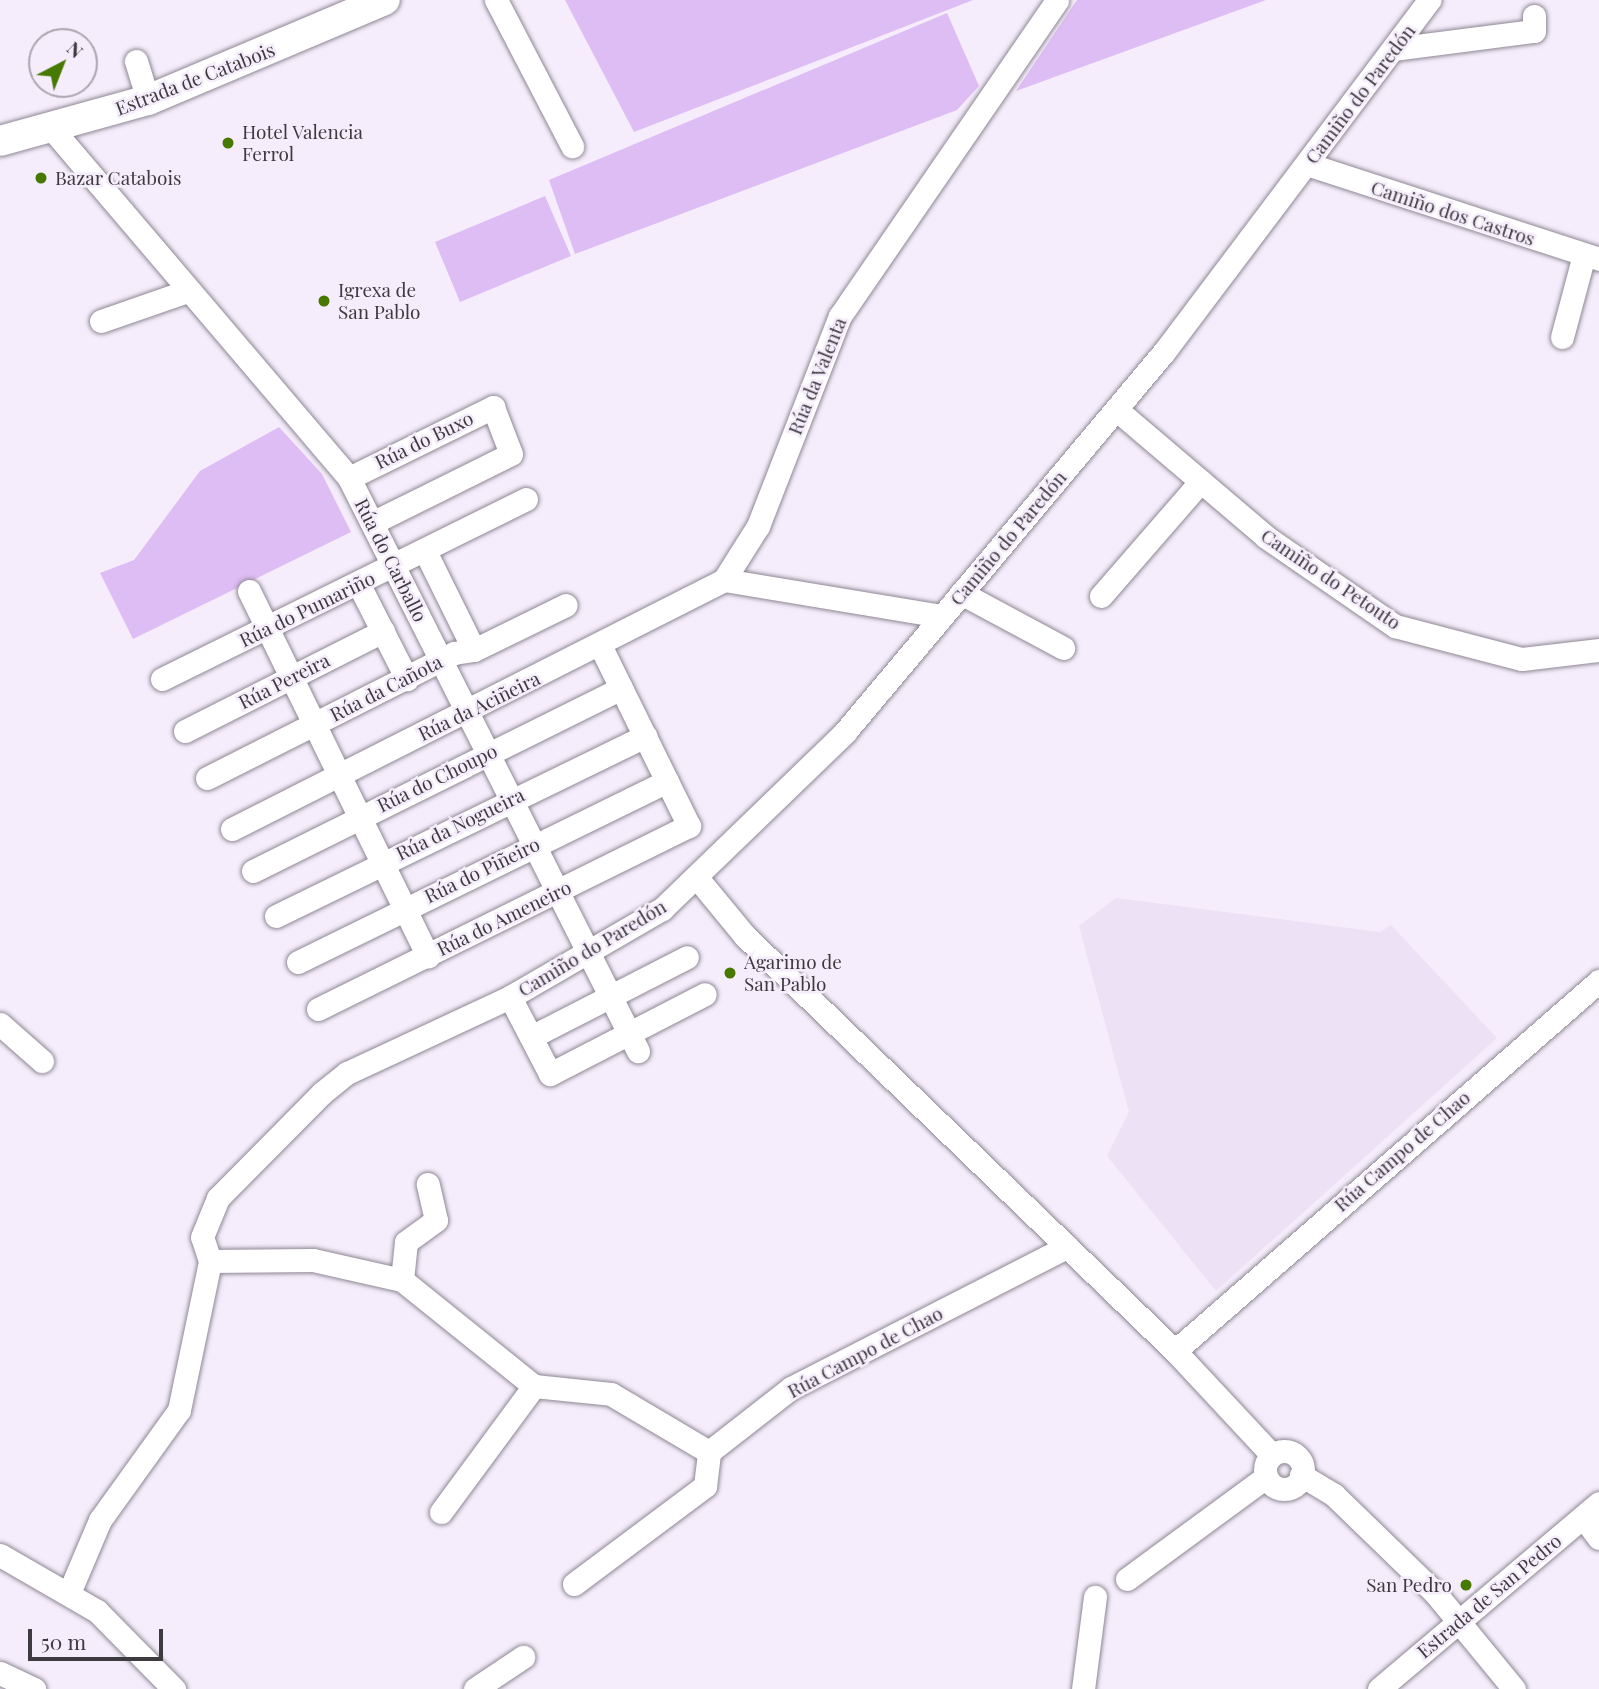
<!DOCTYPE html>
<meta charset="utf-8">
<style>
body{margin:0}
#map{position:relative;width:1599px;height:1689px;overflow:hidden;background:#f5edfb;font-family:"Playfair Display",serif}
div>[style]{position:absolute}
.built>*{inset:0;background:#ede1f5}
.green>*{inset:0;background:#debcf4}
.roads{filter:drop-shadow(0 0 2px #8f8794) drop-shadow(0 0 2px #8f8794)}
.minor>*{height:23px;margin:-11.5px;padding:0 11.5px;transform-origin:11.5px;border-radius:11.5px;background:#fff}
.minor>.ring{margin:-11.5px;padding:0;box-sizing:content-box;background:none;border:23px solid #fff;border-radius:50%}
.major>*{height:30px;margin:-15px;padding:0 15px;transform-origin:15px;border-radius:15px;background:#fff}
.dots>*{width:19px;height:19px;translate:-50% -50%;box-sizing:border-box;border:4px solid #f5edfb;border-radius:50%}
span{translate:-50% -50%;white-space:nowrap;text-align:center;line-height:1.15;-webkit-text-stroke:5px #f5edfb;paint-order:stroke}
.street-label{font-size:19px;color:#3e3b40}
.poi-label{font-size:19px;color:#3e3b40}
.left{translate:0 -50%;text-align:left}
.right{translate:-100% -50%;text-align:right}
.north{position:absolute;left:28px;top:28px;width:70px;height:70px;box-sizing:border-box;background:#f5edfb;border:2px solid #aca6b0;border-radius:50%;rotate:42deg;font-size:19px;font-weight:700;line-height:28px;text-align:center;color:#3e3b40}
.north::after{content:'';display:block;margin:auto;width:24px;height:32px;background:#477800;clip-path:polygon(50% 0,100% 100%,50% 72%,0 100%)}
.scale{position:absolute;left:28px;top:1629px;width:135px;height:32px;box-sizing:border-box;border:4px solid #3e3b40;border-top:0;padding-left:9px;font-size:21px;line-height:24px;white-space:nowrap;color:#3e3b40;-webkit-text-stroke:5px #f5edfb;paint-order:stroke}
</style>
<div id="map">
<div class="built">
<i style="clip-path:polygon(1116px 898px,1380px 932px,1391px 925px,1497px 1038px,1216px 1291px,1107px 1156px,1129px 1112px,1079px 926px)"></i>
</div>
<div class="green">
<i style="clip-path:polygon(565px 0,973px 0,634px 132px)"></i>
<i style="clip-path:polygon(1077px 0,1266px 0,1016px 91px)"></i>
<i style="clip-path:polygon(947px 13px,979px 86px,957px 110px,575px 254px,549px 180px)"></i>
<i style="clip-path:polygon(545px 196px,571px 256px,460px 302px,435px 242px)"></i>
<i style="clip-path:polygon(279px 427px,322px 474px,351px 532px,133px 639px,100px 573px,134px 560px,200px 471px)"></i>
</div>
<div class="roads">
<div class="minor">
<i style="left:496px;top:0;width:165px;rotate:62.5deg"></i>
<i style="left:1393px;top:49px;width:142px;rotate:-7.3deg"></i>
<i style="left:1534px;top:31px;width:15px;rotate:-90deg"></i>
<i style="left:136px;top:61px;width:41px;rotate:72.9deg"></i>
<i style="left:53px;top:130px;width:457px;rotate:49.6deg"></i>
<i style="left:349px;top:478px;width:642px;rotate:63.24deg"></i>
<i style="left:1307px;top:164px;width:307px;rotate:18deg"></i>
<i style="left:101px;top:321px;width:91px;rotate:-19.2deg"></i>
<i style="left:1562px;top:337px;width:85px;rotate:-75deg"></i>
<i style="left:1117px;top:410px;width:196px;rotate:40.4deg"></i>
<i style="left:1266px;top:537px;width:157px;rotate:34.6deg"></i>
<i style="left:1395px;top:626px;width:131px;rotate:14.6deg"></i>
<i style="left:1522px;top:659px;width:78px;rotate:-6.7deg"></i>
<i style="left:349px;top:478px;width:161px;rotate:-26.2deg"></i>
<i style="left:493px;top:407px;width:50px;rotate:69deg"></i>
<i style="left:511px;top:454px;width:155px;rotate:153.6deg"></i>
<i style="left:425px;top:551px;width:110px;rotate:63.7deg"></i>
<i style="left:724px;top:580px;width:221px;rotate:9.4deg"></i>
<i style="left:358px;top:583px;width:108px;rotate:63deg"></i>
<i style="left:249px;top:591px;width:407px;rotate:63.9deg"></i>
<i style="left:961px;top:593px;width:116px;rotate:28.3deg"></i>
<i style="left:1101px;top:596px;width:152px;rotate:-49deg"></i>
<i style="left:162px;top:679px;width:406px;rotate:-26.3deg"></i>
<i style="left:185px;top:731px;width:222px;rotate:-26.8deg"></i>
<i style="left:207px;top:778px;width:277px;rotate:-26.8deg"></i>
<i style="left:454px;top:653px;width:20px;rotate:-9deg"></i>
<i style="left:474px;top:650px;width:102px;rotate:-26.1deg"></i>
<i style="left:232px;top:829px;width:551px;rotate:-26.84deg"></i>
<i style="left:724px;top:580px;width:64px;rotate:-57.8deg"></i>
<i style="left:758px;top:526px;width:225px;rotate:-68.7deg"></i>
<i style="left:840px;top:316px;width:383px;rotate:-55.5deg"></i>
<i style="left:253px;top:871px;width:411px;rotate:-26.4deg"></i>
<i style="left:698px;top:879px;width:74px;rotate:50.5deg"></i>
<i style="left:745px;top:936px;width:598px;rotate:43.98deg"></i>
<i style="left:1175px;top:1351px;width:142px;rotate:47deg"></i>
<i style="left:276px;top:916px;width:411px;rotate:-26deg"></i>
<i style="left:298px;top:962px;width:411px;rotate:-26.1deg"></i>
<i style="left:510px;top:997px;width:87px;rotate:62.5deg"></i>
<i style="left:550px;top:1074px;width:174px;rotate:-27.3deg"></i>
<i style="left:318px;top:1009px;width:414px;rotate:-26.3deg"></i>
<i style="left:689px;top:826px;width:199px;rotate:-116.2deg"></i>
<i style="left:0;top:1024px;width:56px;rotate:41.4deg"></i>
<i style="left:531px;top:1037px;width:175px;rotate:-27.1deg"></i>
<i style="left:210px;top:1261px;width:25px;rotate:-108deg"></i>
<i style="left:202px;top:1237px;width:42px;rotate:-67.7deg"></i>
<i style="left:218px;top:1198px;width:148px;rotate:-45.3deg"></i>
<i style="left:322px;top:1093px;width:32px;rotate:-39deg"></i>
<i style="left:347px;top:1073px;width:180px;rotate:-25deg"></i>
<i style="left:510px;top:997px;width:176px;rotate:-30.1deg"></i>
<i style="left:662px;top:909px;width:255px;rotate:-44deg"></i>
<i style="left:845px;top:732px;width:496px;rotate:-50deg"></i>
<i style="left:1164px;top:352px;width:441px;rotate:-53deg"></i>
<i style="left:402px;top:1280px;width:38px;rotate:-84deg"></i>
<i style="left:406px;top:1242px;width:37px;rotate:-36deg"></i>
<i style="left:436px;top:1220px;width:37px;rotate:-103deg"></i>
<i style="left:1175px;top:1351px;width:563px;rotate:-41.11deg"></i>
<i class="ring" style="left:1265px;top:1451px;width:15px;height:15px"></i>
<i style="left:1301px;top:1475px;width:39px;rotate:31deg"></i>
<i style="left:1334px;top:1495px;width:142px;rotate:44.1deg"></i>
<i style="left:1436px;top:1594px;width:123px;rotate:50.6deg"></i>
<i style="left:441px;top:1512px;width:157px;rotate:-53.6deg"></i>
<i style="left:1583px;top:1517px;width:26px;rotate:53deg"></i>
<i style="left:0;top:1555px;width:112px;rotate:30deg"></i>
<i style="left:97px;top:1611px;width:110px;rotate:45.4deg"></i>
<i style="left:1127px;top:1579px;width:172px;rotate:-36.3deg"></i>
<i style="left:574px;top:1584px;width:164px;rotate:-36.8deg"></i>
<i style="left:705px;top:1486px;width:34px;rotate:-83deg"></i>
<i style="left:69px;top:1593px;width:79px;rotate:-67deg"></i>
<i style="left:100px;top:1520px;width:135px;rotate:-54.3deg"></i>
<i style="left:179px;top:1410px;width:152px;rotate:-78.2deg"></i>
<i style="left:210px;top:1261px;width:103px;rotate:-0.6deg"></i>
<i style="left:313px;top:1260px;width:91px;rotate:12.7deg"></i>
<i style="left:402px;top:1280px;width:169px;rotate:38.8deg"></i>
<i style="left:534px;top:1386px;width:77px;rotate:5.9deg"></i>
<i style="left:611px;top:1394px;width:114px;rotate:30.6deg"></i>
<i style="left:709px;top:1452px;width:104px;rotate:-38deg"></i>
<i style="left:791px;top:1388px;width:310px;rotate:-27.1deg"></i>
<i style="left:0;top:1673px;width:38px;rotate:25deg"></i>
<i style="left:475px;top:1689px;width:58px;rotate:-33.7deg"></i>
<i style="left:1083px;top:1689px;width:93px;rotate:-82.6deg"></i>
<i style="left:1379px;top:1689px;width:288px;rotate:-40.2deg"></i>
</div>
<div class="major">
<i style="left:0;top:141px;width:154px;rotate:-15.5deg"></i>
<i style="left:148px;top:100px;width:257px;rotate:-22.9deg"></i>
</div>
</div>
<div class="dots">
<i style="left:228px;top:143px;background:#477800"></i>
<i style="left:41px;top:178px;background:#477800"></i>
<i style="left:324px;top:301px;background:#477800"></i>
<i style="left:730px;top:973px;background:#477800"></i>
<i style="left:1466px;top:1585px;background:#477800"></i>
</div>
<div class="street-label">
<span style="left:195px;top:79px;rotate:-21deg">Estrada de Catabois</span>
<span style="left:1360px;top:94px;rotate:-53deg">Camiño do Paredón</span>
<span style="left:1453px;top:213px;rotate:18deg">Camiño dos Castros</span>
<span style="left:817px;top:376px;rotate:-68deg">Rúa da Valenta</span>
<span style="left:424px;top:440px;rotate:-26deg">Rúa do Buxo</span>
<span style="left:1008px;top:538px;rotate:-50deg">Camiño do Paredón</span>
<span style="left:391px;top:560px;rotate:63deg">Rúa do Carballo</span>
<span style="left:1331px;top:579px;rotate:34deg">Camiño do Petouto</span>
<span style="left:307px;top:609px;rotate:-26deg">Rúa do Pumariño</span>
<span style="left:284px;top:681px;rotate:-27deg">Rúa Pereira</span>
<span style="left:386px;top:688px;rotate:-27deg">Rúa da Cañota</span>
<span style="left:479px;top:706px;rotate:-26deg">Rúa da Aciñeira</span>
<span style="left:437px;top:778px;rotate:-26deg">Rúa do Choupo</span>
<span style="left:460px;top:824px;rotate:-26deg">Rúa da Nogueira</span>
<span style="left:482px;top:870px;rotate:-26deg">Rúa do Piñeiro</span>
<span style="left:504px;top:918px;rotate:-26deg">Rúa do Ameneiro</span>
<span style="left:592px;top:948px;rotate:-31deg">Camiño do Paredón</span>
<span style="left:1402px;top:1151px;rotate:-41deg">Rúa Campo de Chao</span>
<span style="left:865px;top:1352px;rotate:-28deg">Rúa Campo de Chao</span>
<span style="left:1489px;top:1596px;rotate:-40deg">Estrada de San Pedro</span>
</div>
<div class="poi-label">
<span class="left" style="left:242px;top:143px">Hotel Valencia<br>Ferrol</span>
<span class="left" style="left:55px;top:178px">Bazar Catabois</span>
<span class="left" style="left:338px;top:301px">Igrexa de<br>San Pablo</span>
<span class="left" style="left:744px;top:973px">Agarimo de<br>San Pablo</span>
<span class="right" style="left:1452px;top:1585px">San Pedro</span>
</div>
<div class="north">N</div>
<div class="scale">50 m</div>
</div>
